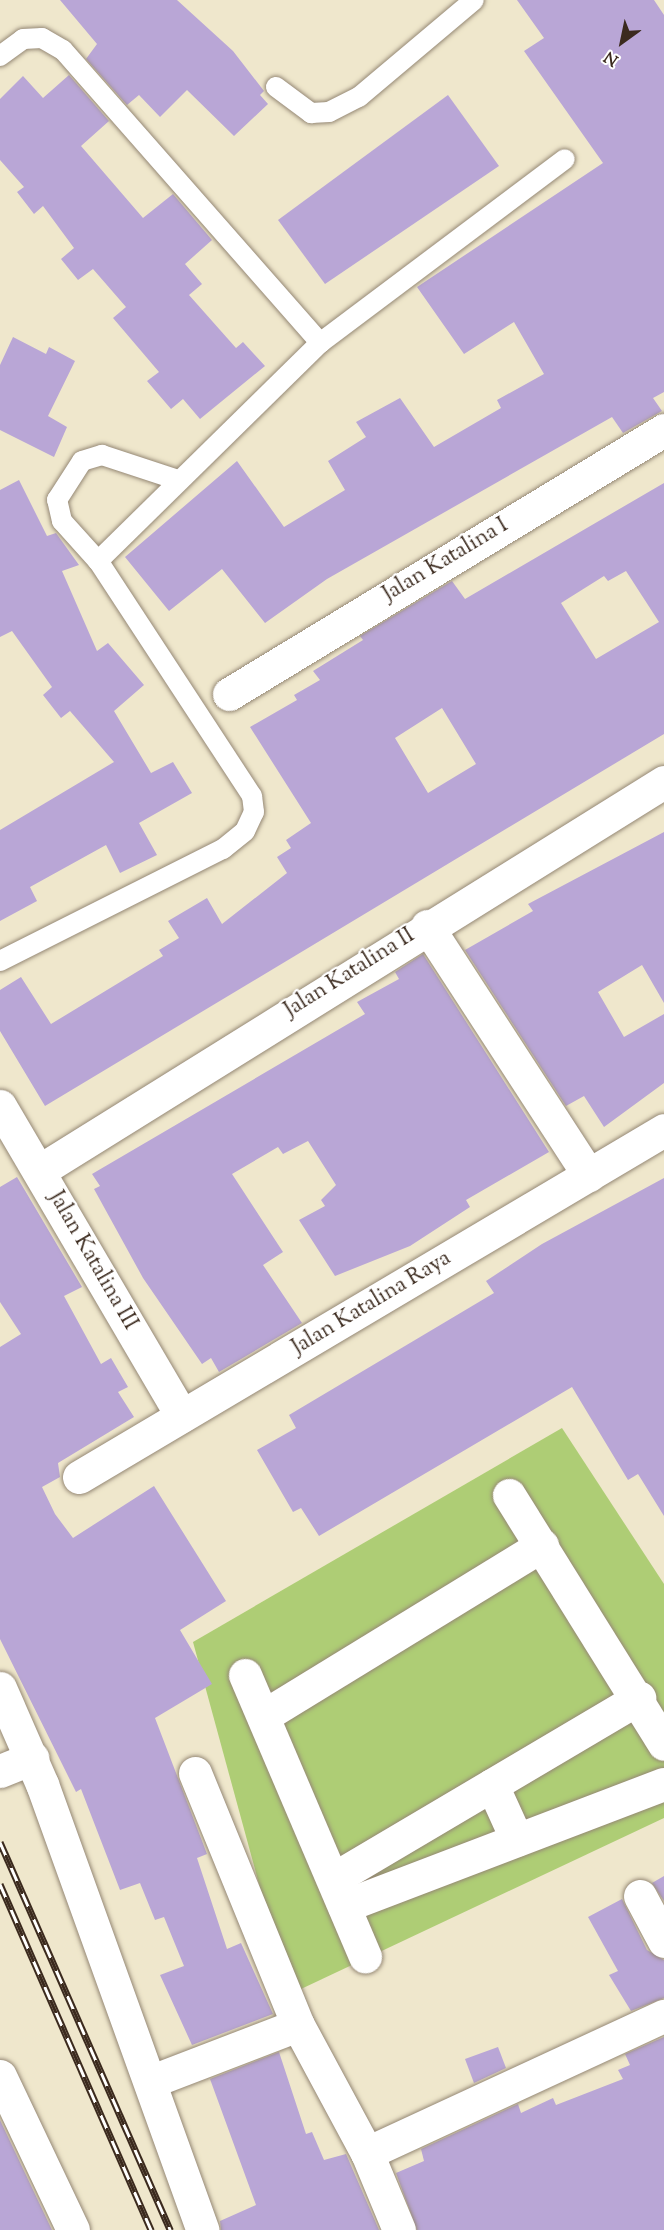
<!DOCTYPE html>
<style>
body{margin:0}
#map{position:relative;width:664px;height:2230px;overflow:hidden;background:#efe7cc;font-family:"Sorts Mill Goudy",serif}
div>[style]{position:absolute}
.green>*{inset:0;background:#aecd75}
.building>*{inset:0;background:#b9a6d6}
.roads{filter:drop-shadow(0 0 2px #958875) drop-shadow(0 0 2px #958875)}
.service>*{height:20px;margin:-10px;padding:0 10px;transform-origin:10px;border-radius:10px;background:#fff}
.minor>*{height:33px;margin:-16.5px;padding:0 16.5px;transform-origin:16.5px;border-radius:16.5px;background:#fff}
.rail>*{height:7px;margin-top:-3.5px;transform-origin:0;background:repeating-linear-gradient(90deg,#fff 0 14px,#3b2a1e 0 28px);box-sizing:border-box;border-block:2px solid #3b2a1e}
span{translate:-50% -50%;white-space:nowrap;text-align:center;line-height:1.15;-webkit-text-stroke:4.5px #fff;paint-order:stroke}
.street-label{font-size:22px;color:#3b2a1e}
.north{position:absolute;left:592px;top:12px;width:60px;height:60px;-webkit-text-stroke:4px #fff;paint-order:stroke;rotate:213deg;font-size:16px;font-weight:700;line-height:24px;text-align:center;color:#3b2a1e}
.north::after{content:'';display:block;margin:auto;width:21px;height:27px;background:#3b2a1e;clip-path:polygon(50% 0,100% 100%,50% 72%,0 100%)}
</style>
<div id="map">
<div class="green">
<i style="clip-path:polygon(562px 1428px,664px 1584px,664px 1818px,301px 1989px,283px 1972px,193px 1642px)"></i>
</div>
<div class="building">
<i style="clip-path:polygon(60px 0,177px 0,233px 51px,264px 91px,260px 95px,268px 104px,234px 136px,187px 90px,160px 117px,139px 95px,127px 105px,86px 59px,97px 44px)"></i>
<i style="clip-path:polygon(517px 0,654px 0,664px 15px,664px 392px,653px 398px,662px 411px,623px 433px,612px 417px,327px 579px,265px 623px,222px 569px,169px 611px,125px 557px,237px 461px,284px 527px,345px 490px,328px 461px,366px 437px,356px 422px,400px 398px,434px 447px,501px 408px,497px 400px,544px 374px,514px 322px,464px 354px,417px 287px,603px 163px,524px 51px,544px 38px)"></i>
<i style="clip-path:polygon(69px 75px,109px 121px,81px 146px,143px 218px,173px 194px,212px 240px,185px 264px,202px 284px,189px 295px,236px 348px,243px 342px,265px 366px,200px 419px,183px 399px,171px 409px,147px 381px,159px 372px,113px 318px,126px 307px,93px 269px,78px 280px,61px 259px,74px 248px,43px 206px,34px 214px,17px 192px,24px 187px,0 160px,0 99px,23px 76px,43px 98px)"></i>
<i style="clip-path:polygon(448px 95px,499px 166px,325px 284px,278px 220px)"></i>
<i style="clip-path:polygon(13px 337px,46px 354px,49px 347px,75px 361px,48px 416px,67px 427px,54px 457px,0 430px,0 365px)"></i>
<i style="clip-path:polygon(19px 480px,47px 536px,56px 533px,79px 565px,62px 571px,97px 651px,108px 643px,144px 685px,114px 711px,151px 773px,173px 762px,192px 793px,139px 823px,157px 855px,120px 873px,106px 845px,30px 887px,37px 901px,0 921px,0 830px,114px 762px,70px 711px,61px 718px,43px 695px,52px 687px,12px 631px,0 637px,0 490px)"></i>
<i style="clip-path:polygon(evenodd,664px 483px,664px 734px,45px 1106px,0 1031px,0 990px,21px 977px,51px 1024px,163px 956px,159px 950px,179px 938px,168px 921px,207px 898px,222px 924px,287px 873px,277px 857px,291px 848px,286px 840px,311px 823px,250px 727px,297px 700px,294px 695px,320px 680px,313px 671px,363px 640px,360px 636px,452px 581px,465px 599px,664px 483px,626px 571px,659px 622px,596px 659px,561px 603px,604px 576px,608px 581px,626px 571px,664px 483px,442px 708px,476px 764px,428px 793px,395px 738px,442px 708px)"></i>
<i style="clip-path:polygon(664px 832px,664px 1003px,642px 965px,598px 992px,624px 1037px,664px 1014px,664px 1083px,604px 1127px,584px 1096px,566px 1106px,465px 950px,533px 911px,528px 904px)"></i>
<i style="clip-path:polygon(423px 954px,549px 1152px,466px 1200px,470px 1207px,410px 1246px,335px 1276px,299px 1220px,325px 1206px,321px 1200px,336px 1185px,308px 1141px,283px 1154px,278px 1147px,232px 1174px,283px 1252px,263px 1265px,302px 1323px,219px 1372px,211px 1358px,202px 1364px,143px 1278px,94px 1189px,100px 1186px,92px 1174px,365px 1014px,357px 1002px,399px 979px,395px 972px)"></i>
<i style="clip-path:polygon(17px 1177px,82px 1287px,64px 1296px,101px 1364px,111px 1358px,128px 1387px,118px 1392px,134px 1417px,58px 1463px,60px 1477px,42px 1487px,55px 1514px,73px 1538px,154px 1486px,226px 1601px,180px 1630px,212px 1684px,155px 1718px,207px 1854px,197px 1858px,227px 1949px,241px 1943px,273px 2014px,192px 2045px,160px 1975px,184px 1966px,164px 1917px,155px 1920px,140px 1883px,120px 1890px,81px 1789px,76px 1792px,0 1639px,0 1347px,21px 1334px,0 1302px,0 1187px)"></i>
<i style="clip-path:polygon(664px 1178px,664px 1516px,638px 1474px,628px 1480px,572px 1387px,319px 1536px,301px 1508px,293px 1512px,257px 1450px,296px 1428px,289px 1415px,494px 1293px,486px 1281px,542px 1244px)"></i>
<i style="clip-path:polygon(664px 1876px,664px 1901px,652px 1883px)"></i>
<i style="clip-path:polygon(622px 1899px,647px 1950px,664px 1960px,664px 1998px,631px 2011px,609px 1975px,618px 1971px,588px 1917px)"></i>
<i style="clip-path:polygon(664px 2037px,664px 2230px,417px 2230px,396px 2173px,424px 2161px,421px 2149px,518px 2104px,521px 2113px,553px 2098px,556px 2105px,623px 2079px,618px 2070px,630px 2065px,625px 2054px)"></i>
<i style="clip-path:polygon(498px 2047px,506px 2068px,474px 2083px,465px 2059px)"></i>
<i style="clip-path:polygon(279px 2052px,306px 2134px,312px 2132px,324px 2160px,346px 2154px,379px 2230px,221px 2230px,220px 2221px,256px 2205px,210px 2079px)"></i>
<i style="clip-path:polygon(0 2120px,52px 2230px,0 2230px)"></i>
</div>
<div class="roads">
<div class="service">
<i style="left:0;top:56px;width:29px;rotate:-36deg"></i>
<i style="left:23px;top:39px;width:19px;rotate:-3deg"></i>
<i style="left:42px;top:38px;width:24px;rotate:30deg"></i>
<i style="left:63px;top:50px;width:390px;rotate:48.7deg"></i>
<i style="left:276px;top:87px;width:44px;rotate:36.6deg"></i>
<i style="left:311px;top:113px;width:18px;rotate:-3deg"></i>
<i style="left:329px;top:112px;width:34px;rotate:-27deg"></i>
<i style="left:359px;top:97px;width:150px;rotate:-40.1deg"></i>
<i style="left:98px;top:561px;width:54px;rotate:-132deg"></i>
<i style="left:62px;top:521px;width:22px;rotate:-103deg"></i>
<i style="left:57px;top:500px;width:46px;rotate:-57.3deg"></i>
<i style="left:82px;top:461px;width:21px;rotate:-17deg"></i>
<i style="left:102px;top:455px;width:80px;rotate:18.2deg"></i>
<i style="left:0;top:961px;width:250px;rotate:-26.7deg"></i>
<i style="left:223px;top:849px;width:28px;rotate:-39deg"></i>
<i style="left:245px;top:831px;width:21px;rotate:-65deg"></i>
<i style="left:254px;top:812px;width:16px;rotate:-97deg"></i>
<i style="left:252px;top:796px;width:281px;rotate:-123.2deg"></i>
<i style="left:98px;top:561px;width:311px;rotate:-44.5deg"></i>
<i style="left:320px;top:343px;width:306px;rotate:-36.9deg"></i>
</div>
<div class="minor">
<i style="left:229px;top:694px;width:509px;rotate:-31.25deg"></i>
<i style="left:427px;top:926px;width:297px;rotate:57deg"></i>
<i style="left:0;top:1106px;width:359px;rotate:59.6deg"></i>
<i style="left:39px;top:1171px;width:736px;rotate:-31.9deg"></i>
<i style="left:79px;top:1477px;width:680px;rotate:-30.67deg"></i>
<i style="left:509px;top:1495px;width:293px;rotate:58.1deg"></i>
<i style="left:245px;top:1675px;width:306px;rotate:66.9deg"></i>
<i style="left:0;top:1688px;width:105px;rotate:66.4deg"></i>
<i style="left:42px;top:1784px;width:474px;rotate:70.2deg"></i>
<i style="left:265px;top:1715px;width:325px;rotate:-31.5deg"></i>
<i style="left:0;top:1771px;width:35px;rotate:-22deg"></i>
<i style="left:195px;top:1773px;width:272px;rotate:67.8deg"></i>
<i style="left:298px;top:2025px;width:145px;rotate:61.7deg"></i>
<i style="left:367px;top:2153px;width:83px;rotate:67.4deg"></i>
<i style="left:492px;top:1785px;width:60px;rotate:65.6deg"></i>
<i style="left:333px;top:1879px;width:356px;rotate:-30.6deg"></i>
<i style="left:640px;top:1896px;width:51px;rotate:61.9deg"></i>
<i style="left:344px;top:1906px;width:342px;rotate:-20.9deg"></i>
<i style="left:0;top:2076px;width:170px;rotate:64.6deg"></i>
<i style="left:152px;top:2081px;width:156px;rotate:-21deg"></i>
<i style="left:367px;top:2153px;width:327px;rotate:-24.8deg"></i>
</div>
</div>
<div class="rail">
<i style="left:0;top:1842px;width:424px;rotate:66.3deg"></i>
<i style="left:0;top:1884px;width:378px;rotate:66.4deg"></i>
</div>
<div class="street-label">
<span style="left:446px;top:561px;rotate:-31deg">Jalan Katalina I</span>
<span style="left:350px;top:974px;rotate:-32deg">Jalan Katalina II</span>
<span style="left:92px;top:1261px;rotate:60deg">Jalan Katalina III</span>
<span style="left:372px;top:1304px;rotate:-31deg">Jalan Katalina Raya</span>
</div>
<div class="north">N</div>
</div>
